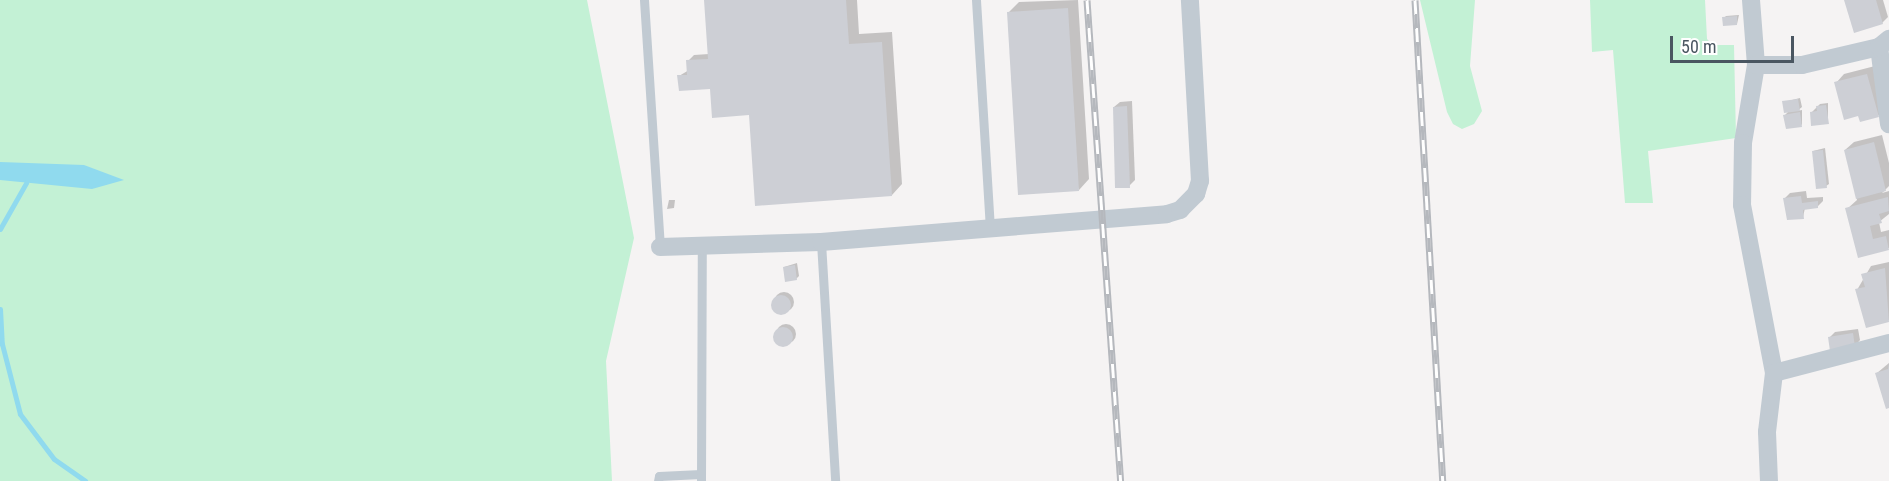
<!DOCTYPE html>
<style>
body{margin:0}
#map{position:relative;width:1889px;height:481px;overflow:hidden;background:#f5f3f3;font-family:"Roboto Condensed",sans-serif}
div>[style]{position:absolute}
.green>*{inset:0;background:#c3f1d5}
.water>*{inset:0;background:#90daee}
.shadow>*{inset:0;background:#0003}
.round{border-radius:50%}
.stream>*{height:5px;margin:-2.5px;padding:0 2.5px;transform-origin:2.5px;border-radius:2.5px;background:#90daee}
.building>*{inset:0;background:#cdcfd5}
.service>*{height:9px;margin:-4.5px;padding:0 4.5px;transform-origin:4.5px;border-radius:4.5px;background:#c1cad2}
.minor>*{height:18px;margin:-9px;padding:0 9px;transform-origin:9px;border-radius:9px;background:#c1cad2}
.rail>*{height:7px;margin-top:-3.5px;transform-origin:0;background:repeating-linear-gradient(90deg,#fff 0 14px,#b5b8bd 0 28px);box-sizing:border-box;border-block:2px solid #b5b8bd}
span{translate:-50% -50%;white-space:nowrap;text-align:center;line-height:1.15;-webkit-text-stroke:6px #fff;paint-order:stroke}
.scale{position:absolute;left:1670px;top:36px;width:124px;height:27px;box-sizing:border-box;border:3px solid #4a5661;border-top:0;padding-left:8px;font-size:18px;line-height:21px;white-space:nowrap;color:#4a5661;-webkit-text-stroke:4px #fff;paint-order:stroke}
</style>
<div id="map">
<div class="green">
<i style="clip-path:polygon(0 0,587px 0,634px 238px,606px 361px,612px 481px,0 481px)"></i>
<i style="clip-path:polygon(1420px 0,1475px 0,1470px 66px,1482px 111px,1474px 124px,1462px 129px,1453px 124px,1447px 112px)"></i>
<i style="clip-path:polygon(1590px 0,1705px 0,1707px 39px,1713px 45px,1734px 45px,1736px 138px,1648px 151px,1653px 203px,1625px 203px,1613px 50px,1592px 52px)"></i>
</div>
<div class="water">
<i style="clip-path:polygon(0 162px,84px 165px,124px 180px,92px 189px,0 180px)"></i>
</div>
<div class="shadow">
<i style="clip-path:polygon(706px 0,857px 0,859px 34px,892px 32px,902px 184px,892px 195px,712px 86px,679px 76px,689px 70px,688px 61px,694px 55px,709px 54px)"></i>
<i style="clip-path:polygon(1078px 0,1089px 179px,1079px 190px,1008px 13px,1019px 2px)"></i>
<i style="clip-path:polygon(1846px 0,1883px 0,1888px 17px,1882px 23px)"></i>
<i style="clip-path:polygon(1739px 15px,1737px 24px,1724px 18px,1726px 16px)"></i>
<i style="clip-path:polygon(1875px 66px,1886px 107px,1878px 116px,1859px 114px,1836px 83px,1844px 74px)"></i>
<i style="clip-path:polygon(1800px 98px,1802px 107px,1797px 111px,1802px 110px,1802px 125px,1785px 115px,1789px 111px,1784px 102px)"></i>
<i style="clip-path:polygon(1132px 101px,1135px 180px,1129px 186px,1114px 107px,1120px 102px)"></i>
<i style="clip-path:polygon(1828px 103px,1828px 122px,1811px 113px,1820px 104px)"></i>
<i style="clip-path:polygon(1882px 135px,1889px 163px,1889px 186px,1882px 193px,1889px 191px,1889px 214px,1879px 222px,1881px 232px,1889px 230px,1889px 248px,1859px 256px,1847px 209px,1857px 200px,1845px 150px,1854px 142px)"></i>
<i style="clip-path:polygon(1825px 148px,1829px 184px,1826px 186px,1813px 151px)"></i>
<i style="clip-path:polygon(1806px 191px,1807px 198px,1823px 197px,1823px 201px,1818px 206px,1805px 208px,1803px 217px,1785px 198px,1790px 193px)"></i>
<i style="clip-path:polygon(669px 200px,675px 200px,674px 208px,667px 209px)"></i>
<i style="clip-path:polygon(1889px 262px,1889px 320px,1867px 326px,1857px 290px,1871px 266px)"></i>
<i style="clip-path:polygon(797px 263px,799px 276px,796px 279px,784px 267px)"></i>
<i class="round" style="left:774px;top:292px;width:20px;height:20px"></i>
<i class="round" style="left:776px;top:324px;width:20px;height:20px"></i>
<i style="clip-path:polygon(1858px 329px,1860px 340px,1855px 346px,1829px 338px,1835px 332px)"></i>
<i style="clip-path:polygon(1889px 363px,1889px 406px,1877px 373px)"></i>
</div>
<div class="stream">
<i style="left:0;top:229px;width:53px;rotate:-60.5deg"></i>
<i style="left:0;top:309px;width:35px;rotate:87deg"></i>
<i style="left:2px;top:344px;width:72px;rotate:75.6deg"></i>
<i style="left:20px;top:414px;width:56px;rotate:52.9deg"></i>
<i style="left:54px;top:459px;width:38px;rotate:35deg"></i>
</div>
<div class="building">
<i style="clip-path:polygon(704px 0,846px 0,849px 44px,882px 42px,892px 196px,755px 206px,749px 115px,712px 118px,710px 89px,679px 91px,677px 75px,687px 75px,686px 60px,708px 59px)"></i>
<i style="clip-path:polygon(1844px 0,1876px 0,1883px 24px,1854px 33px)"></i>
<i style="clip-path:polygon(1068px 8px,1079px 191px,1018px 195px,1007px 12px)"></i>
<i style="clip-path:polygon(1737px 16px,1737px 25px,1723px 26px,1722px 17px)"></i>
<i style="clip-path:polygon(1867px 74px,1879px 117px,1860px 122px,1858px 116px,1844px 120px,1834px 82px)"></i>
<i style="clip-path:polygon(1798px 99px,1800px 111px,1784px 113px,1782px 101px)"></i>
<i style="clip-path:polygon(1826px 105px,1829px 124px,1811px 126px,1810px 112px,1817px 111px,1816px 106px)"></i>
<i style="clip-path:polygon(1127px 106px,1130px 188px,1115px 188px,1113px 107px)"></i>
<i style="clip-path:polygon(1800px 112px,1802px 127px,1786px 129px,1783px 115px)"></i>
<i style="clip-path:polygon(1874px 142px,1886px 191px,1856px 199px,1844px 150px)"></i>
<i style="clip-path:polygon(1823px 150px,1827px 188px,1816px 189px,1812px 151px)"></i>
<i style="clip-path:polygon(1801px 196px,1802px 203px,1818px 201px,1818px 208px,1803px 210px,1804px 219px,1787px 220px,1783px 198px)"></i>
<i style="clip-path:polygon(1888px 197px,1889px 211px,1879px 214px,1882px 223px,1870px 226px,1873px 239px,1886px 236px,1889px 250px,1858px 258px,1845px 208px)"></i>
<i style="clip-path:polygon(795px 265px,797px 280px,785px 282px,783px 267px)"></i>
<i style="clip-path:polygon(1885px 268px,1889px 322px,1866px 328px,1855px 289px,1865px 287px,1861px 274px)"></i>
<i class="round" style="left:771px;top:295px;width:20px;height:20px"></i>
<i class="round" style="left:773px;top:327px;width:20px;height:20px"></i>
<i style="clip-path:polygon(1853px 333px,1855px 347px,1830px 351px,1828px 337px)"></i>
<i style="clip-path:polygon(1889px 363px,1889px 408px,1886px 409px,1875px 373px,1888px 369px)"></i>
</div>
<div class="service">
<i style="left:644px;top:0;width:248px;rotate:86.3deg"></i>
<i style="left:976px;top:0;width:228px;rotate:86.5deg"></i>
<i style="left:821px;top:242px;width:239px;rotate:86.6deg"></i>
<i style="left:658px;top:481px;width:5px;rotate:-79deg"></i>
<i style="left:659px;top:476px;width:42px;rotate:-2.7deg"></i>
<i style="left:701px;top:481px;width:235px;rotate:-89.8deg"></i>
</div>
<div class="minor">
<i style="left:1751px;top:0;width:65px;rotate:85.6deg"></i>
<i style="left:1756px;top:65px;width:79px;rotate:99.5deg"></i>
<i style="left:1743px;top:143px;width:62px;rotate:90.9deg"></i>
<i style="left:1742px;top:205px;width:171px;rotate:79.2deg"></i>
<i style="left:1774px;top:373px;width:59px;rotate:96.8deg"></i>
<i style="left:1767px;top:432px;width:49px;rotate:87.7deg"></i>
<i style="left:1879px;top:47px;width:78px;rotate:82.6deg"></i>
<i style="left:1756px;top:65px;width:46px"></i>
<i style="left:1802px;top:65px;width:79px;rotate:-13.2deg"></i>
<i style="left:1879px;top:47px;width:13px;rotate:-39deg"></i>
<i style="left:660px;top:247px;width:161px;rotate:-1.8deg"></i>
<i style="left:821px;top:242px;width:347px;rotate:-4.6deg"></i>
<i style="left:1167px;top:214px;width:14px;rotate:-17deg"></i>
<i style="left:1180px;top:210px;width:23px;rotate:-45deg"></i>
<i style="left:1196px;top:194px;width:14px;rotate:-73deg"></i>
<i style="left:1200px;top:181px;width:181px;rotate:-93.2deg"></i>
<i style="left:1774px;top:373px;width:119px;rotate:-14.6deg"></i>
</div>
<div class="rail">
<i style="left:1087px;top:0;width:482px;rotate:86deg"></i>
<i style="left:1415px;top:0;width:482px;rotate:86.7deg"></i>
</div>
<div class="scale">50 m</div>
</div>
